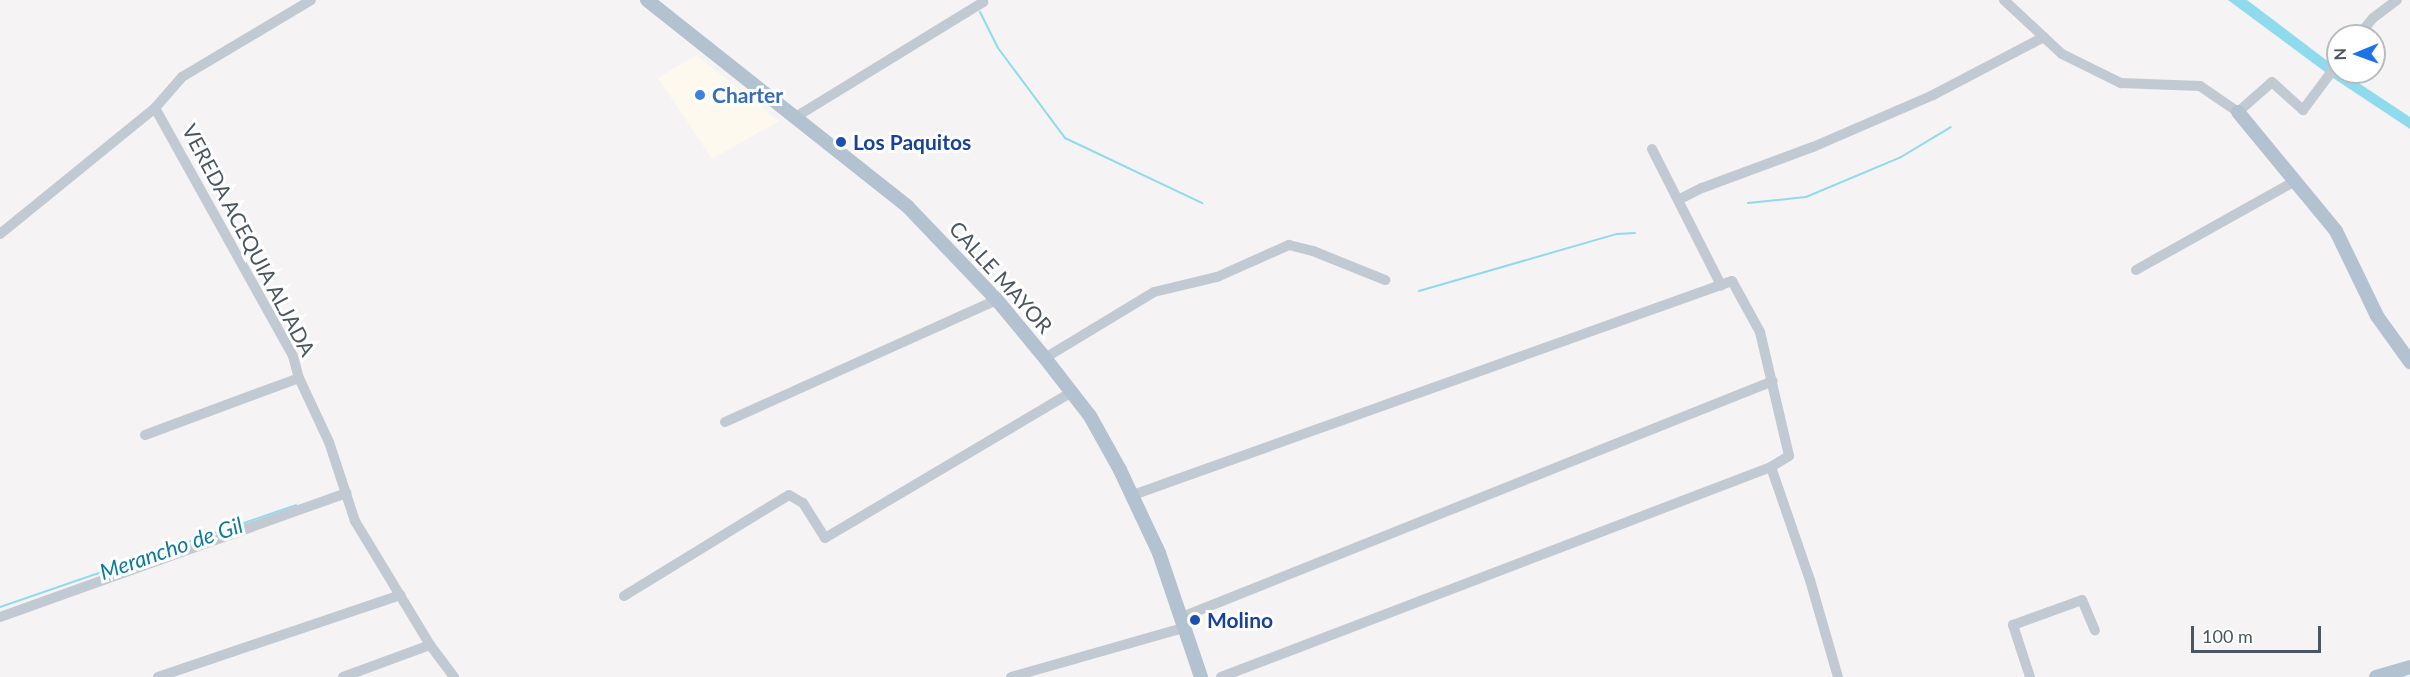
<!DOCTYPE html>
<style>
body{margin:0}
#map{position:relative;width:2410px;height:677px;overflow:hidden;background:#f5f3f3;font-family:Lato,sans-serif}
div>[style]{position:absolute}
.commercial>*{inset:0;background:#fdf9ef}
.water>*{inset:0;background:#90daee}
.stream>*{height:2px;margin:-1px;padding:0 1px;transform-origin:1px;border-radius:1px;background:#90daee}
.minor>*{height:10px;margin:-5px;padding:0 5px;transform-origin:5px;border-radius:5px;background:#c1cad2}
.major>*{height:14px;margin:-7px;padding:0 7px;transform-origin:7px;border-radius:7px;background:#b3c2d1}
.dots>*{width:16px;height:16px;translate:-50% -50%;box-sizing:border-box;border:3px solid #fff;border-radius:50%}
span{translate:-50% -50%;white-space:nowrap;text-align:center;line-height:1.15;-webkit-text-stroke:6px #fff;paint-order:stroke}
.shop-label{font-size:21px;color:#366cbe;font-weight:700}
.left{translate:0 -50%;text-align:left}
.transit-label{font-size:21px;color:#164399;font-weight:700}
.street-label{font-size:21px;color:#4a5661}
.water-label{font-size:22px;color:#0c7c9b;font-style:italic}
.north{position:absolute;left:2326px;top:24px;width:60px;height:60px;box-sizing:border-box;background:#fff;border:2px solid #b7bbc0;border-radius:50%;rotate:269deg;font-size:16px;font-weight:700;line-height:24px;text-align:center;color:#4a5661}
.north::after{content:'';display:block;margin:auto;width:21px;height:27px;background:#1a73e8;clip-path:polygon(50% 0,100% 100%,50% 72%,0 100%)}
.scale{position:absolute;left:2191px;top:626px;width:130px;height:27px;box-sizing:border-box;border:3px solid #4a5661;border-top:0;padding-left:8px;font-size:18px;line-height:21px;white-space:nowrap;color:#4a5661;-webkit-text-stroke:4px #fff;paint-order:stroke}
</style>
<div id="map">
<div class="commercial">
<i style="clip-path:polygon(696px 55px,779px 121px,712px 159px,658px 78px)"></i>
</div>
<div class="water">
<i style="clip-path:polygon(2228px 0,2247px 0,2338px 69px,2338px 72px,2342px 72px,2410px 117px,2410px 129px,2336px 80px)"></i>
</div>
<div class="stream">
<i style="left:980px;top:12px;width:40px;rotate:63.4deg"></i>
<i style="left:998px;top:48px;width:112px;rotate:53.3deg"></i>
<i style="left:1065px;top:138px;width:152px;rotate:25.4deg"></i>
<i style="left:1748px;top:203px;width:58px;rotate:-5.9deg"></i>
<i style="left:1806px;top:197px;width:103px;rotate:-22.8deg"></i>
<i style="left:1901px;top:157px;width:58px;rotate:-31deg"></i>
<i style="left:1419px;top:291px;width:206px;rotate:-16.1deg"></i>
<i style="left:1617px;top:234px;width:18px;rotate:-3deg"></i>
<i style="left:0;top:607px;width:313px;rotate:-19deg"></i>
</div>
<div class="minor">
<i style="left:2004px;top:0;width:79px;rotate:43deg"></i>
<i style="left:2062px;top:54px;width:66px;rotate:26.2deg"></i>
<i style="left:2121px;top:83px;width:79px;rotate:2.2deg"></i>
<i style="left:2200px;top:86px;width:46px;rotate:34.4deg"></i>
<i style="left:2238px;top:112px;width:45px;rotate:-41.4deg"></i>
<i style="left:2272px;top:82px;width:42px;rotate:42.1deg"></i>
<i style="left:2303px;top:110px;width:59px;rotate:-53.3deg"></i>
<i style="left:2358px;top:36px;width:23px;rotate:-50deg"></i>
<i style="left:2373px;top:18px;width:30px;rotate:-37deg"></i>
<i style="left:155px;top:108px;width:284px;rotate:60.9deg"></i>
<i style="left:293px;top:356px;width:23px;rotate:75deg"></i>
<i style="left:299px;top:378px;width:71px;rotate:64.9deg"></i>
<i style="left:329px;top:442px;width:83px;rotate:71.8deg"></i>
<i style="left:355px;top:521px;width:145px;rotate:58.8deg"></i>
<i style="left:430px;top:645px;width:40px;rotate:53deg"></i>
<i style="left:794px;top:118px;width:222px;rotate:-31.5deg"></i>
<i style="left:983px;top:2px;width:2px;rotate:-117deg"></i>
<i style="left:1652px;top:149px;width:153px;rotate:63.1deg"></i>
<i style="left:1678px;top:200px;width:27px;rotate:-27deg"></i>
<i style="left:1702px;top:188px;width:118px;rotate:-20.3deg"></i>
<i style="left:1813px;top:147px;width:131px;rotate:-23.4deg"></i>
<i style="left:1933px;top:95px;width:125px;rotate:-27.6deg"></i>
<i style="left:0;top:234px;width:200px;rotate:-39.1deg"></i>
<i style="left:155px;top:108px;width:41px;rotate:-48.9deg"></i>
<i style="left:182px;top:77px;width:150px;rotate:-30.8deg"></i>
<i style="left:2136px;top:270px;width:182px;rotate:-29.2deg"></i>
<i style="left:1045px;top:358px;width:127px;rotate:-31.2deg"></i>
<i style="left:1154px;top:292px;width:65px;rotate:-13.4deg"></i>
<i style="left:1217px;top:277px;width:79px;rotate:-24deg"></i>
<i style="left:1289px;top:245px;width:25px;rotate:14deg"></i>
<i style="left:1313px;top:251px;width:78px;rotate:21.9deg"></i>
<i style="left:725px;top:422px;width:298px;rotate:-24.2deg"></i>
<i style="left:145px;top:435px;width:164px;rotate:-20.3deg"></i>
<i style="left:1133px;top:495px;width:636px;rotate:-19.66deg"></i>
<i style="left:1732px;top:281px;width:58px;rotate:61.2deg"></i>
<i style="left:1760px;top:332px;width:127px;rotate:76.8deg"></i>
<i style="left:1789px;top:456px;width:21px;rotate:149deg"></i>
<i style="left:1771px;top:467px;width:120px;rotate:71deg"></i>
<i style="left:1810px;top:580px;width:101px;rotate:73.9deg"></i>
<i style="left:624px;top:596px;width:193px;rotate:-31.5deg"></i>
<i style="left:789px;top:495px;width:16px;rotate:30deg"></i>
<i style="left:803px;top:503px;width:41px;rotate:57.8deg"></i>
<i style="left:825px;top:538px;width:287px;rotate:-30.6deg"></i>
<i style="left:0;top:617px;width:368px;rotate:-19.7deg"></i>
<i style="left:1182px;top:617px;width:636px;rotate:-21.77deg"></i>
<i style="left:158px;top:677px;width:256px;rotate:-18.7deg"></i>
<i style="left:343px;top:677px;width:93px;rotate:-20.2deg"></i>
<i style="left:1011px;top:677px;width:182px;rotate:-15.9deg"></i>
<i style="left:1221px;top:677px;width:589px;rotate:-20.9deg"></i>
<i style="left:2030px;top:677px;width:55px;rotate:-108.1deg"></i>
<i style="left:2013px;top:625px;width:73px;rotate:-19.9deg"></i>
<i style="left:2082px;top:600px;width:33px;rotate:67deg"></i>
</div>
<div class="major">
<i style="left:647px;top:0;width:333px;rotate:38.4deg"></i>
<i style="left:908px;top:207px;width:129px;rotate:46.3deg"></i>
<i style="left:997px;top:300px;width:75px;rotate:50.4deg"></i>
<i style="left:1045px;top:358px;width:73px;rotate:52.2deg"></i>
<i style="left:1090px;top:416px;width:62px;rotate:60.9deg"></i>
<i style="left:1120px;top:470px;width:92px;rotate:64.8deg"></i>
<i style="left:1159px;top:553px;width:131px;rotate:71.3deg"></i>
<i style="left:2238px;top:112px;width:154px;rotate:50.5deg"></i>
<i style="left:2336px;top:231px;width:94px;rotate:64.2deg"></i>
<i style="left:2377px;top:316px;width:57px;rotate:54.3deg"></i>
<i style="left:2376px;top:677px;width:35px;rotate:-16deg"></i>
</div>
<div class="dots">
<i style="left:700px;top:95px;background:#3f7fe0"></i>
<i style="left:841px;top:142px;background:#1a4fb4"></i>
<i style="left:1195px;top:620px;background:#1a4fb4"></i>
</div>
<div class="shop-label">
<span class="left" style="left:712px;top:95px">Charter</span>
</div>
<div class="transit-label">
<span class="left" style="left:853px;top:142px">Los Paquitos</span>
<span class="left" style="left:1207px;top:620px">Molino</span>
</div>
<div class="street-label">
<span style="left:249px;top:240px;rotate:62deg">VEREDA ACEQUIA ALJADA</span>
<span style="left:1001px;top:277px;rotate:48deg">CALLE MAYOR</span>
</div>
<div class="water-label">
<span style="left:171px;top:548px;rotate:-19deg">Merancho de Gil</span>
</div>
<div class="north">N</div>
<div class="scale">100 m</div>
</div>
